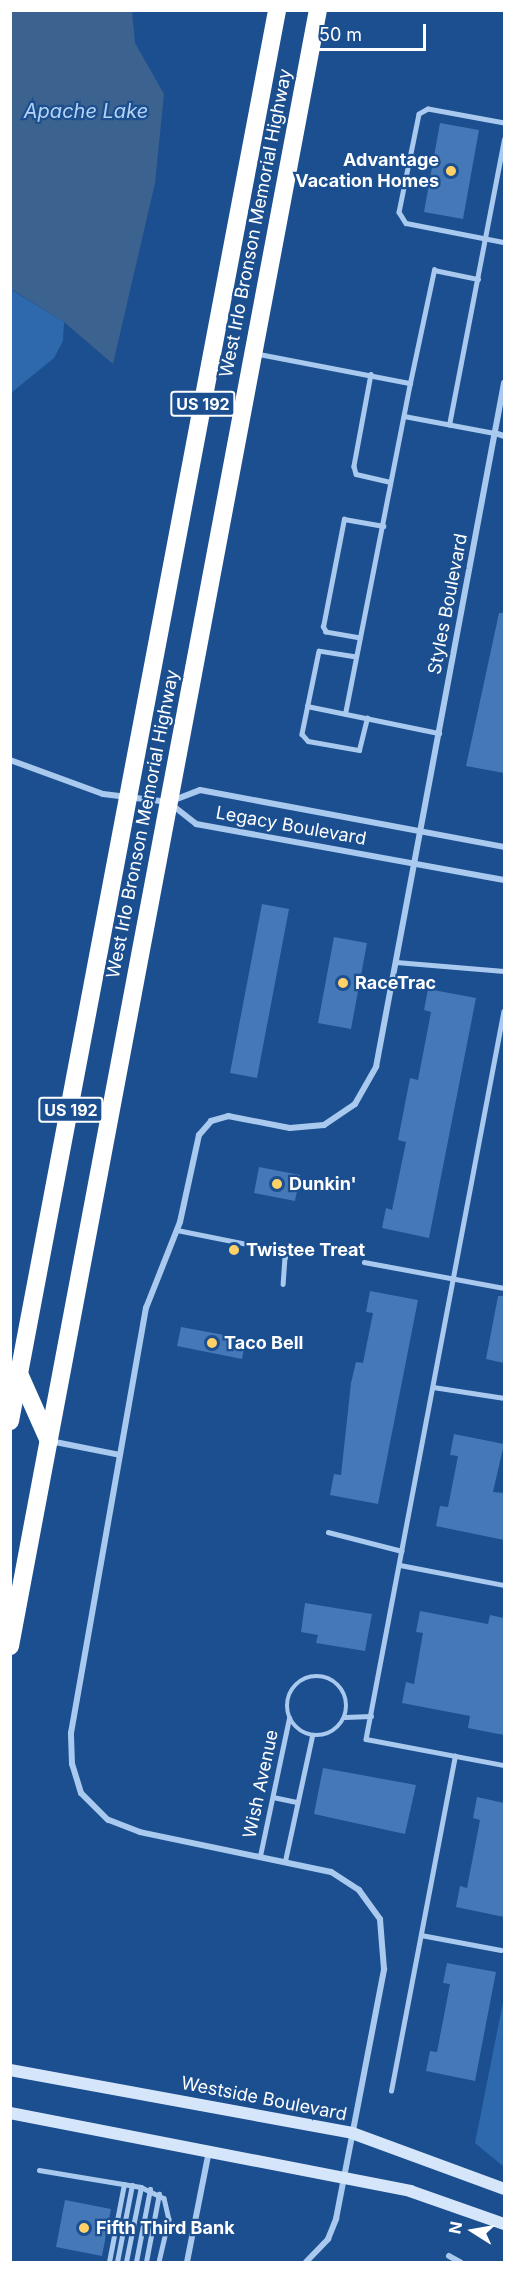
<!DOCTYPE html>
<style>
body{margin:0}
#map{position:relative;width:515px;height:2273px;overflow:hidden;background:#1b4f8f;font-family:Inter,sans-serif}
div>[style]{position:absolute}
.green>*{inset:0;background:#2e69ad}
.water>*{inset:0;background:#3c6290}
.building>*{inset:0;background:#4478b7}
.lane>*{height:4.5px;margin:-2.25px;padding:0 2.25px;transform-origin:2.25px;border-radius:2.25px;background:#a9c9ee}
.lane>.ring{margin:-2.25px;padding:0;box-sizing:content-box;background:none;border:4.5px solid #a9c9ee;border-radius:50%}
.street>*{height:6px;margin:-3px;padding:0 3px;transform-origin:3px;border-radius:3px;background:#a9c9ee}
.secondary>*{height:12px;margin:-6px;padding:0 6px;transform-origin:6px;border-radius:6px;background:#d6e6fa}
.highway>*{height:18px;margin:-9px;padding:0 9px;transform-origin:9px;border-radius:9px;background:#fff}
.dots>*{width:16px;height:16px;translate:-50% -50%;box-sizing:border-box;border:3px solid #1b4f8f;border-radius:50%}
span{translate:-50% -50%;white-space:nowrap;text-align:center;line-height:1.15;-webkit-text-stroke:4.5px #1b4f8f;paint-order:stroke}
.shield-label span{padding:2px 4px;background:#1b4f8f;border:2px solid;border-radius:4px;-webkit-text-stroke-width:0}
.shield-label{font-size:16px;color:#fff;font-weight:700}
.poi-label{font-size:18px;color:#fff;font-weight:700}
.right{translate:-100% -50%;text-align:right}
.left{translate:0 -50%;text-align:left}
.street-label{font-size:18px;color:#fff}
.water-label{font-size:20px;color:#b5d3f5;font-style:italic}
.frame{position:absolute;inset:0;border:12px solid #fff;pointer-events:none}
.north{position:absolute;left:443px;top:2201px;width:60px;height:60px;-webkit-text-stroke:4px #1b4f8f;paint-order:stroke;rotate:281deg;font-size:16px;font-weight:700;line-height:24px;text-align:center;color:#fff}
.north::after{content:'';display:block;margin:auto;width:21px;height:27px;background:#fff;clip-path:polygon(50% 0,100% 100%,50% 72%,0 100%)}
.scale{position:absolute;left:308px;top:24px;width:118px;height:27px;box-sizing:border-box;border:3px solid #fff;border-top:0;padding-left:8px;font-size:18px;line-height:21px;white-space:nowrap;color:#fff;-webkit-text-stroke:4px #1b4f8f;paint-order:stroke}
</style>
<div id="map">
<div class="green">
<i style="clip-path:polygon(10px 289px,64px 322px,63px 341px,54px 358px,11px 393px)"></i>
<i style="clip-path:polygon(504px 1997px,504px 2167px,475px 2143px)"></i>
</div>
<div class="water">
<i style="clip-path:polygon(10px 11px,132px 11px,135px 43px,164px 94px,155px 183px,113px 364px,64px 322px,11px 289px)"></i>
</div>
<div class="building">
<i style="clip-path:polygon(440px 123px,479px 130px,463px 219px,424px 212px)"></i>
<i style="clip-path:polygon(499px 613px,504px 613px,504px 773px,466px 766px)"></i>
<i style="clip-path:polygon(262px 904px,289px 909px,257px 1078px,230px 1073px)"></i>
<i style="clip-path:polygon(334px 937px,367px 943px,351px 1029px,318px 1023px)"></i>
<i style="clip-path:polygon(428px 989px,476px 998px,429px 1238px,382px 1228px,386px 1208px,392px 1210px,406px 1142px,398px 1140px,410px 1078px,418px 1080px,431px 1012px,424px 1010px)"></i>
<i style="clip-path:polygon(259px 1167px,300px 1175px,295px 1201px,254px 1193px)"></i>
<i style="clip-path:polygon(370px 1291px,418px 1300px,378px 1504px,330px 1495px,334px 1474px,341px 1475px,351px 1383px,356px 1362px,363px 1363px,373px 1313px,366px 1312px)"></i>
<i style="clip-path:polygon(498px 1296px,504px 1296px,504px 1363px,486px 1359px)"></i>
<i style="clip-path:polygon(181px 1327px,246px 1339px,242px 1359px,177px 1346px)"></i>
<i style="clip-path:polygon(454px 1434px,504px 1444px,493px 1492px,504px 1493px,504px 1540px,436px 1526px,440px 1506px,448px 1507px,458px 1456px,450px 1455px)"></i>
<i style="clip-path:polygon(305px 1603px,372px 1614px,365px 1651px,316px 1643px,318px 1635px,301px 1632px)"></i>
<i style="clip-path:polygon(420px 1611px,488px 1624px,490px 1615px,504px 1618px,504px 1735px,468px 1728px,470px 1716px,402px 1703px,406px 1682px,414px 1684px,423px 1633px,416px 1632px)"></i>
<i style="clip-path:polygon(323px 1768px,416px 1785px,405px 1834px,314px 1814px)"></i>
<i style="clip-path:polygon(477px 1797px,504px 1803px,504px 1917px,456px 1907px,460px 1886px,467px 1888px,480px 1820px,473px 1818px)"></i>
<i style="clip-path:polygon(447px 1963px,496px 1972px,475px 2081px,426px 2071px,430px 2051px,437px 2052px,450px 1984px,443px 1983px)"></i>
<i style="clip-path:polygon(65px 2200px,111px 2209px,102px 2256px,56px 2247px)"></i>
</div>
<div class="lane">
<i style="left:504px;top:123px;width:77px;rotate:-169.6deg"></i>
<i style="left:428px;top:109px;width:10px;rotate:151deg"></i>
<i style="left:419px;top:114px;width:100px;rotate:101.5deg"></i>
<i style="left:399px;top:212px;width:13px;rotate:58deg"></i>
<i style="left:406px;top:223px;width:100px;rotate:11deg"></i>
<i style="left:259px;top:354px;width:154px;rotate:10.9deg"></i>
<i style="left:410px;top:383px;width:116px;rotate:-78deg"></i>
<i style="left:434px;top:270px;width:45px;rotate:11.6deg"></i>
<i style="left:371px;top:374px;width:94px;rotate:100.5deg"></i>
<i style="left:354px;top:466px;width:8px;rotate:76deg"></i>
<i style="left:356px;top:474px;width:35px;rotate:13deg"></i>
<i style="left:404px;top:416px;width:93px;rotate:10.6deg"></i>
<i style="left:449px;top:425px;width:291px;rotate:-79.1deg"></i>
<i style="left:360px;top:638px;width:35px;rotate:-170deg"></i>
<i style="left:326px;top:632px;width:6px;rotate:-121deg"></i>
<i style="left:323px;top:627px;width:110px;rotate:-79deg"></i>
<i style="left:344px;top:519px;width:40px;rotate:10deg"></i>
<i style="left:356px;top:657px;width:37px;rotate:-171deg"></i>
<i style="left:319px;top:651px;width:85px;rotate:101.6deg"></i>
<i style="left:302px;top:734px;width:9px;rotate:49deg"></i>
<i style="left:308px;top:741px;width:52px;rotate:10deg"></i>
<i style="left:359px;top:750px;width:33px;rotate:-76deg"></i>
<i style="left:307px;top:706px;width:135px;rotate:11.6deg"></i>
<i style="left:345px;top:714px;width:337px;rotate:-78.9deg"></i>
<i style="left:396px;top:962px;width:108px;rotate:4.8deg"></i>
<i style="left:504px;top:1011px;width:741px;rotate:100.73deg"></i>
<i style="left:366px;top:1739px;width:140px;rotate:10.7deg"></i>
<i style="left:177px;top:1230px;width:102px;rotate:11.3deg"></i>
<i style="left:277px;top:1250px;width:11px;rotate:41deg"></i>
<i style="left:285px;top:1257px;width:27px;rotate:94deg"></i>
<i style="left:364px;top:1262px;width:142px;rotate:10.5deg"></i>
<i style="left:433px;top:1387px;width:72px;rotate:8.8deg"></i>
<i style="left:328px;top:1532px;width:76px;rotate:14.4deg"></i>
<i style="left:400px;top:1565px;width:106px;rotate:10.9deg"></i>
<i class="ring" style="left:287px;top:1676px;width:55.5px;height:55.5px"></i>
<i style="left:345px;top:1717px;width:26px;rotate:-2deg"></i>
<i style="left:273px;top:1797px;width:25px;rotate:12deg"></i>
<i style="left:260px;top:1856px;width:141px;rotate:-78.1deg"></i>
<i style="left:285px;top:1861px;width:128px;rotate:-77.8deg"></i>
<i style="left:421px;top:1935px;width:81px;rotate:10.6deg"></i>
<i style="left:391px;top:2091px;width:341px;rotate:-79.2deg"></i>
<i style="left:39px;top:2170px;width:103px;rotate:9.5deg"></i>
<i style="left:141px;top:2187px;width:25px;rotate:26deg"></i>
<i style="left:164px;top:2198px;width:22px;rotate:77deg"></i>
<i style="left:169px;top:2219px;width:44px;rotate:103.1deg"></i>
<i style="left:109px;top:2262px;width:79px;rotate:-79.1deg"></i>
<i style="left:117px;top:2262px;width:78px;rotate:-79deg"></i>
<i style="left:126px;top:2262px;width:76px;rotate:-78.7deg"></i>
<i style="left:136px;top:2262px;width:74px;rotate:-79.1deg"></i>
<i style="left:146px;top:2262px;width:69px;rotate:-79.2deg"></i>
</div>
<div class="street">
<i style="left:495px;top:433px;width:9px;rotate:18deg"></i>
<i style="left:10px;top:760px;width:99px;rotate:20.1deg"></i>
<i style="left:103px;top:794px;width:66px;rotate:6.9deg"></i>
<i style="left:169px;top:802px;width:33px;rotate:-21deg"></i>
<i style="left:200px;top:790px;width:309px;rotate:10.6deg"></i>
<i style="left:172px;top:805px;width:31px;rotate:38deg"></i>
<i style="left:196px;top:824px;width:313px;rotate:10.3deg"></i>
<i style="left:50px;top:1441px;width:71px;rotate:11.3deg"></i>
<i style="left:449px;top:2256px;width:13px;rotate:29deg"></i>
<i style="left:187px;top:2262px;width:113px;rotate:-78.8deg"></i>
<i style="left:306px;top:2262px;width:32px;rotate:-46deg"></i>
<i style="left:328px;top:2239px;width:22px;rotate:-68deg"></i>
<i style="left:336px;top:2219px;width:255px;rotate:-79.1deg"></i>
<i style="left:384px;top:1969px;width:50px;rotate:-94.6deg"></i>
<i style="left:380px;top:1919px;width:36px;rotate:-126deg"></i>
<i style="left:359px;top:1890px;width:33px;rotate:-147deg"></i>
<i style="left:331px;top:1872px;width:195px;rotate:-168.2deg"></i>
<i style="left:140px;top:1832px;width:34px;rotate:-159deg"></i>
<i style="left:108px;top:1820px;width:38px;rotate:-135deg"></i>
<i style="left:81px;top:1793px;width:30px;rotate:-107deg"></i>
<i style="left:72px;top:1764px;width:31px;rotate:-92deg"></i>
<i style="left:71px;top:1733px;width:432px;rotate:-80deg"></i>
<i style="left:146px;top:1308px;width:92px;rotate:-68.4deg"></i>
<i style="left:180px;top:1222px;width:89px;rotate:-77.7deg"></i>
<i style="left:199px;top:1135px;width:18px;rotate:-49deg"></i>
<i style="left:211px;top:1121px;width:18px;rotate:-16deg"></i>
<i style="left:228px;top:1116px;width:63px;rotate:11deg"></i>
<i style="left:290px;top:1128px;width:34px;rotate:-5deg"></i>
<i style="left:324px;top:1125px;width:37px;rotate:-34deg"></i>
<i style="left:355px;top:1104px;width:43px;rotate:-60.4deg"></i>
<i style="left:376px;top:1067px;width:696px;rotate:-79.4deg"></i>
</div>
<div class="secondary">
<i style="left:10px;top:2070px;width:348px;rotate:10.4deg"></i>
<i style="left:352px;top:2133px;width:162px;rotate:20.2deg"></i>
<i style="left:10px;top:2113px;width:408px;rotate:11deg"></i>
<i style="left:410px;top:2191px;width:100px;rotate:19.3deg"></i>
</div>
<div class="highway">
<i style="left:20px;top:1376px;width:71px;rotate:66deg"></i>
<i style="left:10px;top:1421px;width:1436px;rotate:-79.28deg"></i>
<i style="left:10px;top:1646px;width:1665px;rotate:-79.34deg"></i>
</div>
<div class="dots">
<i style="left:451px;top:171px;background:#ffd166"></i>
<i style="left:343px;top:983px;background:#ffd166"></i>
<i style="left:277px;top:1184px;background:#ffd166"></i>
<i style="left:234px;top:1250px;background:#ffd166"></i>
<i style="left:212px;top:1343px;background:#ffd166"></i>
<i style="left:84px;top:2228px;background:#ffd166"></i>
</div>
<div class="shield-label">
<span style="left:203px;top:404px">US 192</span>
<span style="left:71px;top:1110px">US 192</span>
</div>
<div class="poi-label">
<span class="right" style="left:439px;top:171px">Advantage<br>Vacation Homes</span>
<span class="left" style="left:355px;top:983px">RaceTrac</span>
<span class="left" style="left:289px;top:1184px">Dunkin'</span>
<span class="left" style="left:246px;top:1250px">Twistee Treat</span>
<span class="left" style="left:224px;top:1343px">Taco Bell</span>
<span class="left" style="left:96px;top:2228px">Fifth Third Bank</span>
</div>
<div class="street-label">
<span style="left:256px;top:223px;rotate:-79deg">West Irlo Bronson Memorial Highway</span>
<span style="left:448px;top:604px;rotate:-79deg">Styles Boulevard</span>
<span style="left:143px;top:824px;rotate:-79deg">West Irlo Bronson Memorial Highway</span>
<span style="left:291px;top:826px;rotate:10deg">Legacy Boulevard</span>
<span style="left:261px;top:1784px;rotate:-78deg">Wish Avenue</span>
<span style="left:264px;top:2099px;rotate:11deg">Westside Boulevard</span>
</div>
<div class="water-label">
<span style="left:86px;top:111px">Apache Lake</span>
</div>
<div class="frame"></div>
<div class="north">N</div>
<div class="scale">50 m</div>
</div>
